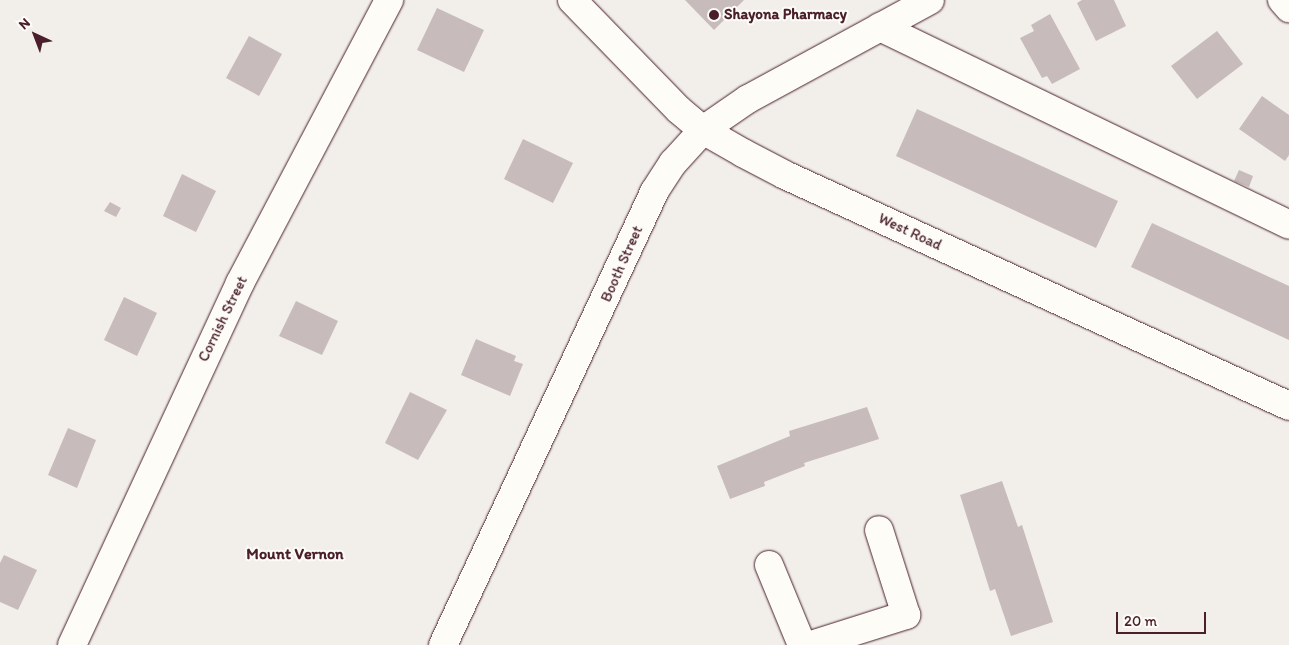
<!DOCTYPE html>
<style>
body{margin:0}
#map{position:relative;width:1289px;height:645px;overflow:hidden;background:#f2efeb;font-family:Itim,sans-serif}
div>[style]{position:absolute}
.building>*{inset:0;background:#c8bbbb}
.roads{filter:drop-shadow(0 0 1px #4a1f2b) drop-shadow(0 0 1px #4a1f2b)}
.minor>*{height:28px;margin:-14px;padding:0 14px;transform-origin:14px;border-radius:14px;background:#fdfcf7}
.dots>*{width:14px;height:14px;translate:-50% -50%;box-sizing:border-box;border:2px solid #fdfcf7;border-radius:50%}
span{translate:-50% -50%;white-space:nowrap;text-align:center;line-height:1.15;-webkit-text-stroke:4px #fdfcf7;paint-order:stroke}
.poi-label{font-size:15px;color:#4a1f2b;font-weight:700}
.left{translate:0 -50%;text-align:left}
.street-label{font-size:15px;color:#4a1f2b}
.neighbourhood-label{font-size:16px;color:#4a1f2b;font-weight:700}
.north{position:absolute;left:10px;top:10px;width:50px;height:50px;-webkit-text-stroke:4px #fdfcf7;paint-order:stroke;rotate:317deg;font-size:14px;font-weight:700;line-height:20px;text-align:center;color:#4a1f2b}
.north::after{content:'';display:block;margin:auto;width:18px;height:22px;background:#4a1f2b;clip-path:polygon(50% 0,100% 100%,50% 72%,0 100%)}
.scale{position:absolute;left:1116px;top:612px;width:90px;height:22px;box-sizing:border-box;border:2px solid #4a1f2b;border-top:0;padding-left:6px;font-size:15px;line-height:18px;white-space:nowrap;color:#4a1f2b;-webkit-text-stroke:4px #fdfcf7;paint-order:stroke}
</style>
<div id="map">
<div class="building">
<i style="clip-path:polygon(685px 0,744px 0,714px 30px)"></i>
<i style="clip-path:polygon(1082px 0,1114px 0,1126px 26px,1096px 41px,1077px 3px)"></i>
<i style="clip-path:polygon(437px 8px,484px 30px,464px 72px,417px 50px)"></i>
<i style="clip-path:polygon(1050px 14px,1080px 69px,1052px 84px,1047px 76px,1042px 78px,1020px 38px,1034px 31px,1031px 25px)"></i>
<i style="clip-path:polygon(1217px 31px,1243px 64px,1197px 99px,1171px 66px)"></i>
<i style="clip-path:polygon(249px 36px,282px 54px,259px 96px,226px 78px)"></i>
<i style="clip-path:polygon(1262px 96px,1289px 115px,1289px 155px,1285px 161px,1239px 129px)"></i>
<i style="clip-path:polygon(917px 109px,1118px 201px,1096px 248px,896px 156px)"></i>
<i style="clip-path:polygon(523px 139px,573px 163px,553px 203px,504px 179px)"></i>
<i style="clip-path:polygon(1239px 170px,1253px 176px,1249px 187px,1234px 181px)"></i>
<i style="clip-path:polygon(182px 174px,216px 191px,196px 232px,163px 216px)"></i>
<i style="clip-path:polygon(110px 202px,121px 208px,116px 217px,104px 211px)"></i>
<i style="clip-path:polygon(1152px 223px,1289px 286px,1289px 340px,1131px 267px)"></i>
<i style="clip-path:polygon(124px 297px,157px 313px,137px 356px,104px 340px)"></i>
<i style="clip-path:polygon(296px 301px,338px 321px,322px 355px,279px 336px)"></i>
<i style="clip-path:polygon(476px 339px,516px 356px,514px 361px,523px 364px,510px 396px,461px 375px)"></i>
<i style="clip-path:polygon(410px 392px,447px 410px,418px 460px,385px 443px)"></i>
<i style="clip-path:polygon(867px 407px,879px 439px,804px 463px,805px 466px,764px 482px,765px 486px,730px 499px,717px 466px,790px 436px,789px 431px)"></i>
<i style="clip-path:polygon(68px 428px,96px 440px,77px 488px,48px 475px)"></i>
<i style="clip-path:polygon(1002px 481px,1018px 527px,1022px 525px,1053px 622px,1011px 636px,995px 589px,990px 591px,960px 495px)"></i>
<i style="clip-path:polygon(4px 555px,37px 570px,18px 610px,0 602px,0 563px)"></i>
</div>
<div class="roads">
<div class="minor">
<i style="left:572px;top:0;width:153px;rotate:45.8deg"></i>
<i style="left:679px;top:110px;width:31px;rotate:40deg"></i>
<i style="left:703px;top:130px;width:46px;rotate:29.9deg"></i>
<i style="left:743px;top:153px;width:47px;rotate:27.6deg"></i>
<i style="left:785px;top:175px;width:554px;rotate:24.62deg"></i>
<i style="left:1282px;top:0;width:11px;rotate:49deg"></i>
<i style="left:880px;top:27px;width:454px;rotate:25.8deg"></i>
<i style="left:769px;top:565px;width:87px;rotate:67.6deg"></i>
<i style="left:72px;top:645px;width:399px;rotate:-65.1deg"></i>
<i style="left:240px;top:283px;width:320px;rotate:-62.2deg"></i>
<i style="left:443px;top:645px;width:500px;rotate:-65deg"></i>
<i style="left:654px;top:192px;width:35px;rotate:-57deg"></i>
<i style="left:673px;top:163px;width:45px;rotate:-47.7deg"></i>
<i style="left:703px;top:130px;width:55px;rotate:-34.6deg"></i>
<i style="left:748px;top:99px;width:207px;rotate:-28.5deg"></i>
<i style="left:811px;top:645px;width:100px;rotate:-17.5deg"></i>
<i style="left:906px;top:615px;width:89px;rotate:-107.6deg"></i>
</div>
</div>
<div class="dots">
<i style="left:714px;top:15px;background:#4a1f2b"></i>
</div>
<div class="poi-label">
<span class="left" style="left:724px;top:15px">Shayona Pharmacy</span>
</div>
<div class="street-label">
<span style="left:910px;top:232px;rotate:25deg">West Road</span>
<span style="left:622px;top:264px;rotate:-66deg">Booth Street</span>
<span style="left:223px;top:319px;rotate:-64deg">Cornish Street</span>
</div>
<div class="neighbourhood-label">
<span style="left:295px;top:554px">Mount Vernon</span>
</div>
<div class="north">N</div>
<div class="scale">20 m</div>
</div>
